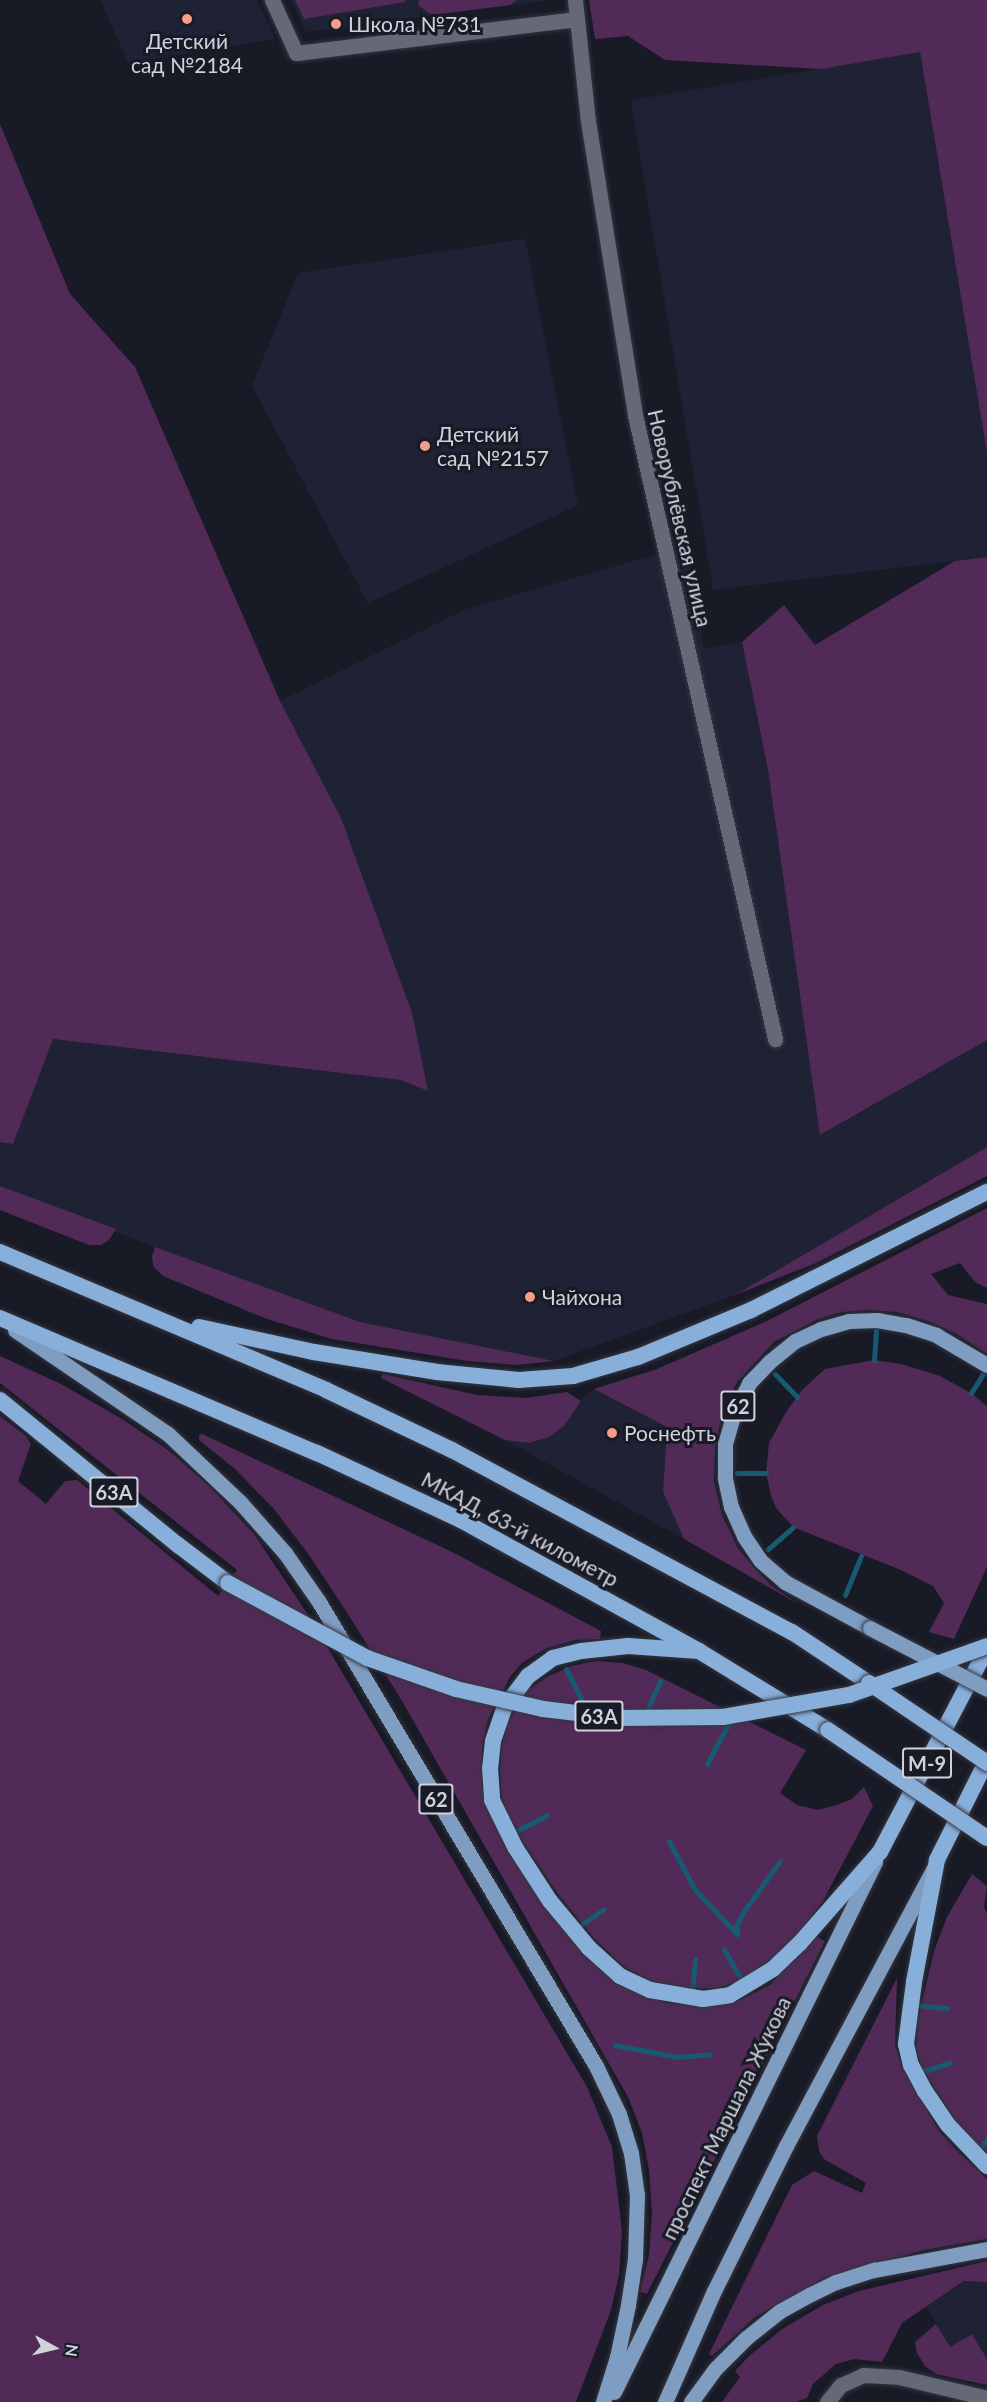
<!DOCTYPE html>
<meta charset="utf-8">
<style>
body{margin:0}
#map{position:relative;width:987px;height:2402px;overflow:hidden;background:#181a26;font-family:Lato,sans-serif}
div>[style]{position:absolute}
.built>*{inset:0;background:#1f2234}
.green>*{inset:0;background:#522a57}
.stream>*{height:5px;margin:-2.5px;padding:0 2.5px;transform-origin:2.5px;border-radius:2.5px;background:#175a73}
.roads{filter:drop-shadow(0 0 2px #353640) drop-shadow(0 0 2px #353640)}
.minor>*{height:15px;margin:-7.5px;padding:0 7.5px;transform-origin:7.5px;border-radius:7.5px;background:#656877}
.primary>*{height:15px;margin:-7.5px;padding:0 7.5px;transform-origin:7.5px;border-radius:7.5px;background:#7f9cc1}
.trunk>*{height:16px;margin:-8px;padding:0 8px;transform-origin:8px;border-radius:8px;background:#88aeda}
.bridges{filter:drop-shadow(0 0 2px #353640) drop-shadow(0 0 2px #353640)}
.primary-bridge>*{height:15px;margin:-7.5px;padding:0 7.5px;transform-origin:7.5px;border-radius:7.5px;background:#7f9cc1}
.trunk-bridge>*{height:16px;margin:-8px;padding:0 8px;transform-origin:8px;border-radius:8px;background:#88aeda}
.dots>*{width:16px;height:16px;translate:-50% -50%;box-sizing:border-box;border:3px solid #181a26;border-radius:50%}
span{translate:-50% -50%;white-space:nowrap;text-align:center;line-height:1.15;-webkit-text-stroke:6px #181a26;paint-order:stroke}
.shield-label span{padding:2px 4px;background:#181a26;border:2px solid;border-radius:4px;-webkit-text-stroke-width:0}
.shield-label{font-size:20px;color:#d0d2db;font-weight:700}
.poi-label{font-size:21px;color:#d0d2db}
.left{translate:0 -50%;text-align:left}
.street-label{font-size:21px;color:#d0d2db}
.north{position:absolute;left:24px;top:2318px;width:60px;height:60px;-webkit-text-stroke:4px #181a26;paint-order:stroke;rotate:98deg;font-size:16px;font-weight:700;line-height:24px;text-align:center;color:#d0d2db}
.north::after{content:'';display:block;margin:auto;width:21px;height:27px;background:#d0d2db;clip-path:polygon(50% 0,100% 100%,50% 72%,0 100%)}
</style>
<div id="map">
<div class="built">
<i style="clip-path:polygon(100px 0,257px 0,275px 39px,128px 63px)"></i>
<i style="clip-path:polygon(291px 0,544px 0,544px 1px,306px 32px)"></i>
<i style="clip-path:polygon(920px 52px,987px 453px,987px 557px,713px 590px,631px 100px)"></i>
<i style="clip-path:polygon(525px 239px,578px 505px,368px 603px,252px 386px,298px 273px)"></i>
<i style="clip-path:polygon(686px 546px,704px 648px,742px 642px,768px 770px,821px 1135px,987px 1040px,987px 1147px,735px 1295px,554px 1361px,360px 1322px,175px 1255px,0 1186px,0 1142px,13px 1144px,52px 1039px,401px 1080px,428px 1091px,341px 818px,280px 701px,466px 609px)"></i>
<i style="clip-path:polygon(594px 1389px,667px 1427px,663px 1492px,684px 1539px,505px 1440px,529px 1443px,564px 1426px,581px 1401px)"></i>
<i style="clip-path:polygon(965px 2281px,987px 2282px,987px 2359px,972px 2334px,950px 2347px,926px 2307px)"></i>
</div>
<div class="green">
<i style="clip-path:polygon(295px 0,405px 0,405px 2px,304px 19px)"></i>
<i style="clip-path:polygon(419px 0,517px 0,510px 5px,431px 15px,418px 5px)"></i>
<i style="clip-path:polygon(589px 0,987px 0,987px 453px,920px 52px,821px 69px,665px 60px,628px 36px,595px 39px)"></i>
<i style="clip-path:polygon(0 124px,70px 294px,135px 367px,280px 701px,341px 818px,412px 1013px,428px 1091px,401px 1080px,53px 1039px,13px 1144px,0 1142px)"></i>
<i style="clip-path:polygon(987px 557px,987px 1040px,820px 1135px,768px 770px,742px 642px,784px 605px,815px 645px,955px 561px)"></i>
<i style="clip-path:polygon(987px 1147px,987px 1176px,816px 1263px,735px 1295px)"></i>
<i style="clip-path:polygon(0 1186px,116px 1229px,109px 1240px,101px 1245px,89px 1245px,0 1210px)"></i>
<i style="clip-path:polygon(987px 1208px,987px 1288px,975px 1282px,960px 1263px,931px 1274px,948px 1295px,987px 1304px,987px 1354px,957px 1334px,928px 1321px,897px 1312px,866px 1310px,842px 1312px,818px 1319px,774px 1342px,738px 1381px,723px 1410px,715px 1447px,714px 1481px,722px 1515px,738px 1548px,754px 1568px,772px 1586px,798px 1604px,684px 1539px,663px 1492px,667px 1427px,594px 1389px,657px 1369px,767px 1321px)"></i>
<i style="clip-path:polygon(155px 1247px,360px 1322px,554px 1361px,517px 1365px,467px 1361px,332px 1339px,267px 1319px,163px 1276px,153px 1266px,152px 1256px)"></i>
<i style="clip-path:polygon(0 1356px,59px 1383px,119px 1417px,168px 1450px,210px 1487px,254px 1534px,310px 1618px,587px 2087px,612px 2147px,622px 2231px,619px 2275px,611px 2310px,576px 2402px,0 2402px,0 1416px,26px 1436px,31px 1444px,18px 1481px,46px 1504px,65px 1481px,77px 1480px,218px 1596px,237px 1570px,0 1383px)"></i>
<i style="clip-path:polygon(874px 1360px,901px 1364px,940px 1376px,971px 1393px,987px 1406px,987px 1567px,954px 1639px,929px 1632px,944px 1603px,933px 1586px,901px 1570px,793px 1527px,776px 1508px,771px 1495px,766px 1473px,769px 1443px,786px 1412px,802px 1390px,825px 1369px)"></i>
<i style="clip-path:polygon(383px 1374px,477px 1395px,526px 1398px,567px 1392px,581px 1401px,564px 1426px,549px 1437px,529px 1443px,505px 1440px,381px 1378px)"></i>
<i style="clip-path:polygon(202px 1434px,452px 1552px,601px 1631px,600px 1639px,575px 1640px,545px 1649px,522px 1663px,510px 1677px,488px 1719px,482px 1747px,482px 1784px,486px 1803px,507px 1850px,544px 1906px,583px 1952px,613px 1981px,666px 2003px,707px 2007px,740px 2000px,770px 1985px,817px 1937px,825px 1941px,647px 2294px,640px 2292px,649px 2255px,652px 2213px,649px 2170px,642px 2133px,628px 2097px,402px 1701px,348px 1614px,309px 1555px,274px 1509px,235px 1469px,199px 1440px,199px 1435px)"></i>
<i style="clip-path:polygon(596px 1661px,623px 1663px,646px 1670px,806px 1750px,780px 1793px,797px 1805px,818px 1810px,837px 1805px,852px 1799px,864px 1787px,873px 1806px,823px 1901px,800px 1931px,776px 1957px,738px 1982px,716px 1988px,681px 1988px,650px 1981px,623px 1966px,594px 1938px,559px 1895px,524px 1844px,506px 1810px,502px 1798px,500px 1770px,502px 1745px,508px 1722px,528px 1690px,547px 1677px,571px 1666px)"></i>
<i style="clip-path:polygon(972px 1874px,987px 1886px,984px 1907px,987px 1914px,987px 2152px,971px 2139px,955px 2120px,921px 2067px,916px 2048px,917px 2023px,934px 1951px,947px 1917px)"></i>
<i style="clip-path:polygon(897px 1978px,895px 2045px,902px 2067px,939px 2131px,956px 2150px,987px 2179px,987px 2239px,924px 2250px,826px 2277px,755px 2317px,712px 2356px,709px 2354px,792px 2185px,814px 2171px,862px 2193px,866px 2183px,824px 2159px,819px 2151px,817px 2136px)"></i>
<i style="clip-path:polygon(987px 2261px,987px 2282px,964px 2281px,902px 2323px,882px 2362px,854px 2359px,836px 2364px,813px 2384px,807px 2398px,796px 2402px,722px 2402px,740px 2377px,735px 2371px,748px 2357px,782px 2329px,823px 2305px,859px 2291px)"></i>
<i style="clip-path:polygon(936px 2324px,950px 2347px,972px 2334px,987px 2359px,987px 2385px,936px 2374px,925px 2366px,917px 2353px,915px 2342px)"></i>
</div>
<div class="stream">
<i style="left:874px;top:1360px;width:30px;rotate:-86deg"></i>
<i style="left:775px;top:1374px;width:32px;rotate:46deg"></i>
<i style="left:971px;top:1393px;width:22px;rotate:-58deg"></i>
<i style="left:737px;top:1473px;width:29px"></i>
<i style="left:768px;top:1549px;width:33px;rotate:-41deg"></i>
<i style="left:845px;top:1595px;width:42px;rotate:-67.7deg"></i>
<i style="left:566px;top:1669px;width:39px;rotate:63deg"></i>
<i style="left:645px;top:1715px;width:37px;rotate:-66deg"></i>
<i style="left:707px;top:1764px;width:49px;rotate:-61.9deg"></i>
<i style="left:514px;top:1832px;width:37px;rotate:-27deg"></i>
<i style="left:669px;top:1841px;width:55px;rotate:62deg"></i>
<i style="left:695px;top:1890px;width:61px;rotate:46.3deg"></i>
<i style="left:579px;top:1926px;width:30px;rotate:-34deg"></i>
<i style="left:737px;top:1934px;width:10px;rotate:-90deg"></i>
<i style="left:737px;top:1924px;width:11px;rotate:-63deg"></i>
<i style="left:742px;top:1914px;width:65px;rotate:-54.4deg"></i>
<i style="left:724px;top:1950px;width:33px;rotate:59deg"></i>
<i style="left:692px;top:1990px;width:31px;rotate:-84deg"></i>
<i style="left:917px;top:2005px;width:30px;rotate:6deg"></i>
<i style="left:615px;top:2045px;width:64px;rotate:10.8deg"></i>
<i style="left:678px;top:2057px;width:32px;rotate:-5deg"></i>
<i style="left:920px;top:2072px;width:31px;rotate:-17deg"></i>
<i style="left:978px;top:2151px;width:15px;rotate:-53deg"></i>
</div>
<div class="roads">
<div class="minor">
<i style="left:272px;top:0;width:58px;rotate:65.6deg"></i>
<i style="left:296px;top:53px;width:283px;rotate:-6.9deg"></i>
<i style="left:575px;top:0;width:122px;rotate:83.9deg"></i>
<i style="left:588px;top:121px;width:298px;rotate:80.9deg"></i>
<i style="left:635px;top:415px;width:640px;rotate:77.35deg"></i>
<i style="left:827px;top:2402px;width:22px;rotate:-51deg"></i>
<i style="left:841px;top:2385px;width:24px;rotate:-24deg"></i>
<i style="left:863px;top:2375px;width:36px;rotate:3deg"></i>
<i style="left:899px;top:2377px;width:90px;rotate:13.4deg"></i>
</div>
<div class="primary">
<i style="left:15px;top:1330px;width:185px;rotate:34.2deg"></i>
<i style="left:168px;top:1434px;width:99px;rotate:43.4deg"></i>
<i style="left:240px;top:1502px;width:68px;rotate:48.6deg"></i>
<i style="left:285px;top:1553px;width:60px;rotate:55.2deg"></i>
<i style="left:319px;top:1602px;width:540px;rotate:59.16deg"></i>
<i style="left:596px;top:2066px;width:53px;rotate:64.4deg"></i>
<i style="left:619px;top:2114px;width:41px;rotate:72.9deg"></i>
<i style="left:631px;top:2153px;width:42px;rotate:81.9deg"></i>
<i style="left:637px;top:2195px;width:64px;rotate:91.8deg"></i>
<i style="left:635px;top:2259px;width:47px;rotate:98.7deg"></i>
<i style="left:628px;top:2305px;width:53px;rotate:101.9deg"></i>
<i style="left:617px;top:2357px;width:47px;rotate:107.3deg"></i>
<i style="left:870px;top:1628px;width:97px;rotate:-151.6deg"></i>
<i style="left:785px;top:1582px;width:33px;rotate:-139deg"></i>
<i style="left:760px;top:1560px;width:29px;rotate:-124deg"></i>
<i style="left:744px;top:1536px;width:32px;rotate:-114deg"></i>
<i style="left:731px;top:1507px;width:30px;rotate:-102deg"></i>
<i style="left:725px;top:1478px;width:34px;rotate:-90deg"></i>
<i style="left:725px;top:1444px;width:32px;rotate:-74deg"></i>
<i style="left:734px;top:1413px;width:34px;rotate:-63deg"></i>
<i style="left:749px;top:1383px;width:29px;rotate:-46deg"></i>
<i style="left:769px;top:1362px;width:33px;rotate:-39deg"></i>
<i style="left:795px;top:1341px;width:29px;rotate:-25deg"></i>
<i style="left:821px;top:1329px;width:29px;rotate:-16deg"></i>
<i style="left:849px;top:1321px;width:28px;rotate:-2deg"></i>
<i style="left:877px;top:1320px;width:29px;rotate:10deg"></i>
<i style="left:906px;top:1325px;width:32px;rotate:18deg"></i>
<i style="left:936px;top:1335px;width:59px;rotate:30.5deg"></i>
<i style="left:614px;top:2392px;width:591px;rotate:-63.78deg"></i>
<i style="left:665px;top:2402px;width:121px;rotate:-66.2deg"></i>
<i style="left:714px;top:2291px;width:162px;rotate:-63.6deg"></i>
<i style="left:786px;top:2146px;width:314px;rotate:-62deg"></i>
<i style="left:691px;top:2402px;width:41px;rotate:-54deg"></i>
<i style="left:715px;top:2369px;width:44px;rotate:-45deg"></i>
<i style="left:746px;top:2338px;width:43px;rotate:-38.5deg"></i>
<i style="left:780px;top:2311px;width:33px;rotate:-29deg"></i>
<i style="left:809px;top:2295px;width:30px;rotate:-26deg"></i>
<i style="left:836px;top:2282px;width:40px;rotate:-18deg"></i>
<i style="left:874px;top:2270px;width:115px;rotate:-10.5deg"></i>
</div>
<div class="trunk">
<i style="left:0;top:1252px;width:354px;rotate:22.9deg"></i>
<i style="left:326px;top:1390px;width:140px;rotate:25.5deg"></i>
<i style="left:452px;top:1450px;width:386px;rotate:28.2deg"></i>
<i style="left:792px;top:1632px;width:85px;rotate:33.5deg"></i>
<i style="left:0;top:1318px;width:345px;rotate:23.1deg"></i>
<i style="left:317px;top:1453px;width:159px;rotate:25deg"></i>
<i style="left:461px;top:1520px;width:272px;rotate:28.8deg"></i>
<i style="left:699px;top:1651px;width:151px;rotate:31.5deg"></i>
<i style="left:199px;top:1327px;width:118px;rotate:12.3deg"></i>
<i style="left:314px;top:1352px;width:125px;rotate:9.2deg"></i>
<i style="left:437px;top:1372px;width:82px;rotate:5.6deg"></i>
<i style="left:519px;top:1380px;width:54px;rotate:-4.2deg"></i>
<i style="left:573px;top:1376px;width:68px;rotate:-16.3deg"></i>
<i style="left:638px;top:1357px;width:122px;rotate:-22.6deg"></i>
<i style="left:751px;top:1310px;width:264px;rotate:-26.6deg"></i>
<i style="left:0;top:1400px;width:230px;rotate:39.2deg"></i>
<i style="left:178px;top:1545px;width:63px;rotate:37.2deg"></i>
<i style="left:699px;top:1651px;width:71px;rotate:-176deg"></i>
<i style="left:628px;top:1646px;width:47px;rotate:173.9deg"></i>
<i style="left:581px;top:1651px;width:29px;rotate:166deg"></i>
<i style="left:553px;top:1658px;width:31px;rotate:144deg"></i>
<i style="left:528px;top:1676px;width:38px;rotate:127deg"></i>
<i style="left:505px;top:1706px;width:37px;rotate:109deg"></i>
<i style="left:493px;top:1741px;width:27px;rotate:96deg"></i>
<i style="left:490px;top:1768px;width:32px;rotate:86deg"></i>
<i style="left:492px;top:1800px;width:52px;rotate:63.9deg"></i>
<i style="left:515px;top:1847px;width:64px;rotate:57.1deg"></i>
<i style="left:550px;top:1901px;width:61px;rotate:50.3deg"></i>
<i style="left:589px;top:1948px;width:42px;rotate:42.1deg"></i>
<i style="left:620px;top:1976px;width:33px;rotate:25deg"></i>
<i style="left:650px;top:1990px;width:54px;rotate:9.6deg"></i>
<i style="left:703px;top:1999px;width:27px;rotate:-8deg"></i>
<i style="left:730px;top:1995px;width:50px;rotate:-31.2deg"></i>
<i style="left:773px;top:1969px;width:37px;rotate:-44deg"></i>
<i style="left:800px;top:1943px;width:121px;rotate:-48.7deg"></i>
<i style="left:880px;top:1852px;width:230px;rotate:-62.3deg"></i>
<i style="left:987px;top:1760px;width:112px;rotate:116.6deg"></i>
<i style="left:937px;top:1860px;width:124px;rotate:100.7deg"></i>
<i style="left:914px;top:1982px;width:63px;rotate:97.4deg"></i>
<i style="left:906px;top:2044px;width:22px;rotate:77deg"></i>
<i style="left:911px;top:2065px;width:30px;rotate:62deg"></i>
<i style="left:925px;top:2091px;width:41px;rotate:55.9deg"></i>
<i style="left:948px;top:2125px;width:57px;rotate:46.4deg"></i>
</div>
</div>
<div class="bridges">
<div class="primary-bridge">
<i style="left:870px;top:1628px;width:132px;rotate:27.5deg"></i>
</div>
<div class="trunk-bridge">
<i style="left:228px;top:1583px;width:158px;rotate:28.3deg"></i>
<i style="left:367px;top:1658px;width:94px;rotate:19.2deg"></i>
<i style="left:456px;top:1689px;width:89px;rotate:12.9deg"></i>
<i style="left:543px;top:1709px;width:77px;rotate:6.8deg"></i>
<i style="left:619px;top:1718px;width:104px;rotate:-0.6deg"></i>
<i style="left:723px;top:1717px;width:128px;rotate:-9.9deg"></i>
<i style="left:849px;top:1695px;width:146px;rotate:-19.5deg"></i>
<i style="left:869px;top:1683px;width:143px;rotate:34.1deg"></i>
<i style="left:828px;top:1730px;width:192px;rotate:34.2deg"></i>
</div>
</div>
<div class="dots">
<i style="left:187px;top:19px;background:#f49e88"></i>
<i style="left:336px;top:24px;background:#f49e88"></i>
<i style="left:425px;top:446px;background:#f49e88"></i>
<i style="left:530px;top:1297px;background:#f49e88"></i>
<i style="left:612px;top:1433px;background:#f49e88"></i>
</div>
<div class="shield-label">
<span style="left:738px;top:1406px">62</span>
<span style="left:114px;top:1492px">63A</span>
<span style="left:599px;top:1716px">63A</span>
<span style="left:927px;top:1763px">М-9</span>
<span style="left:436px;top:1799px">62</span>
</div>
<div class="poi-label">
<span class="left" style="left:348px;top:24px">Школа №731</span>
<span style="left:187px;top:53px">Детский<br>сад №2184</span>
<span class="left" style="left:437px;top:446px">Детский<br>сад №2157</span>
<span class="left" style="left:542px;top:1297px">Чайхона</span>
<span class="left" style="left:624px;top:1433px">Роснефть</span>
</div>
<div class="street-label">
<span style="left:680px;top:518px;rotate:77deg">Новорублёвская улица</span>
<span style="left:520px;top:1529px;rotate:28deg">МКАД, 63-й километр</span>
<span style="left:726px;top:2118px;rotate:-64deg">проспект Маршала Жукова</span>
</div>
<div class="north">N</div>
</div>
